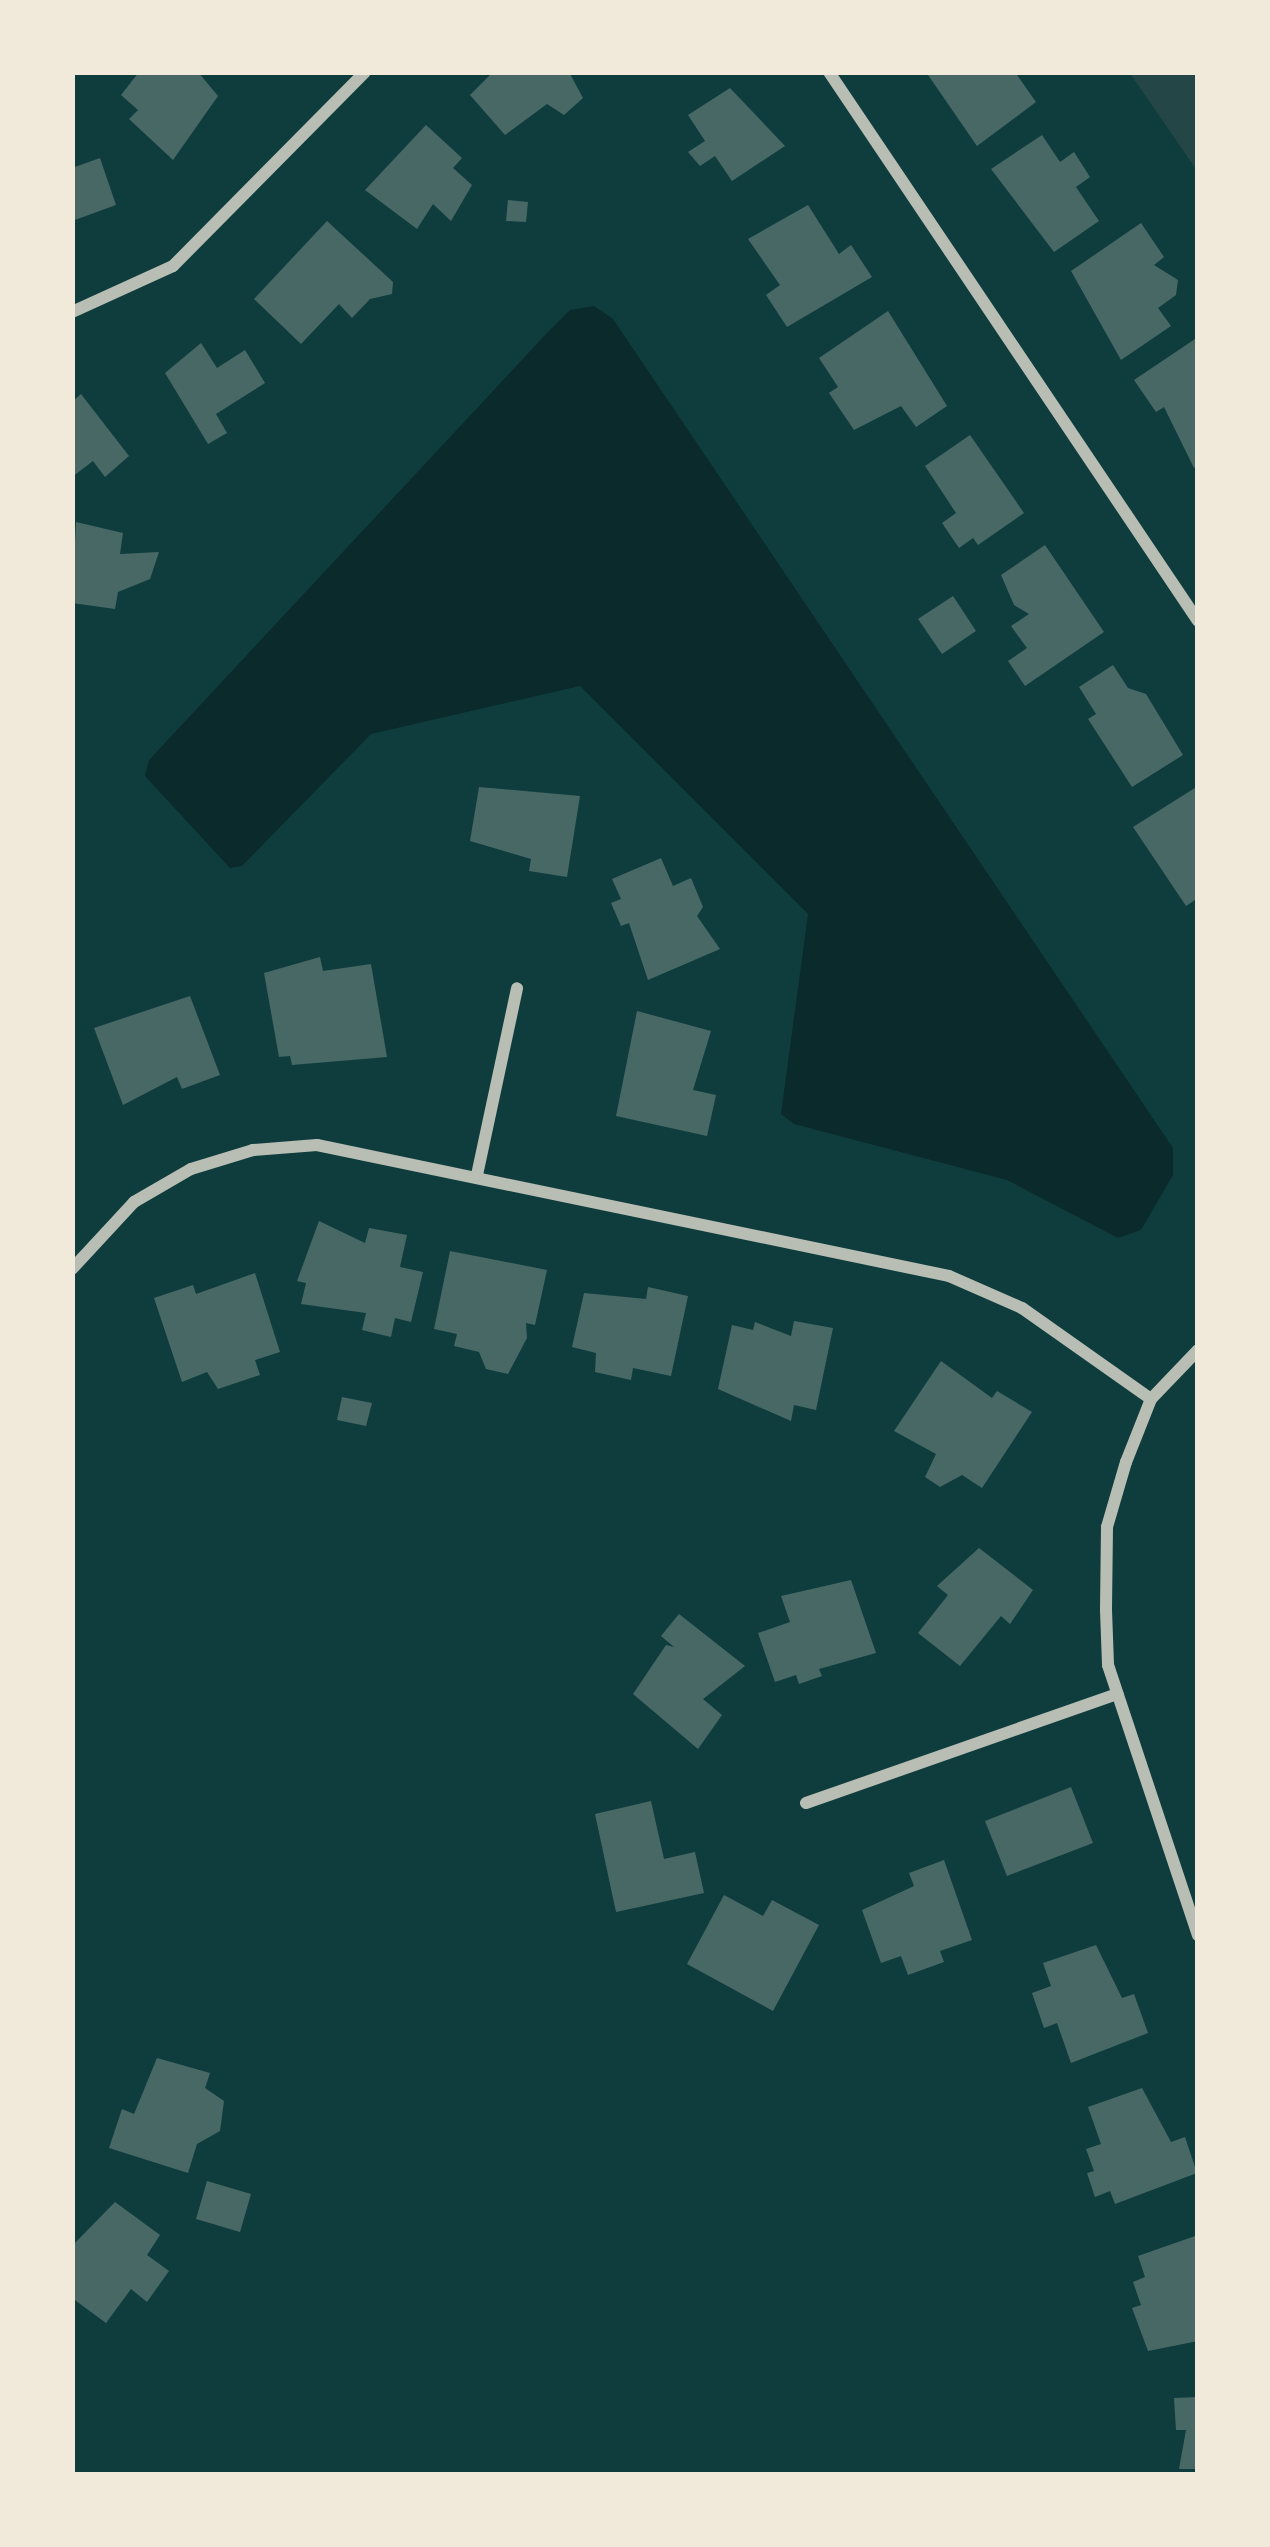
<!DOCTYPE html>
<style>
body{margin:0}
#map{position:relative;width:1270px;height:2547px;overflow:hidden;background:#0f3d3e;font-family:Helvetica,sans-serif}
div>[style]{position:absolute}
.green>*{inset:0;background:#244646}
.water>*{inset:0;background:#0a2a2b}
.building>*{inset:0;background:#486865}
.minor>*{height:12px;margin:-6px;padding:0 6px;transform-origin:6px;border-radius:6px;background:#b8beb3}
span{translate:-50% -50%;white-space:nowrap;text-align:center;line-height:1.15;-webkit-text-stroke:12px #f1e9da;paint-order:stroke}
.frame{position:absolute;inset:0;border:75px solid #f1e9da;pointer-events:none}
</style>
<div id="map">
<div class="green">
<i style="clip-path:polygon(1129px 72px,1198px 72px,1198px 172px)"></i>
</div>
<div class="water">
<i style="clip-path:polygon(594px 306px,613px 319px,1173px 1148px,1173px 1175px,1141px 1230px,1118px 1238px,1007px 1180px,794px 1124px,781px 1114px,808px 914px,580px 686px,371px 734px,242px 866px,230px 868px,145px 776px,149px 760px,547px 333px,570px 310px)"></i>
</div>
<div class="building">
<i style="clip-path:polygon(139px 72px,198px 72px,218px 96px,173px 160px,129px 119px,138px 110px,121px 95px)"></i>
<i style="clip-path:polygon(493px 72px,569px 72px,583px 98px,564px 115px,547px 104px,505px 135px,470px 95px)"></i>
<i style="clip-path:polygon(926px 72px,1015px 72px,1036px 102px,977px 146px)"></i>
<i style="clip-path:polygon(730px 88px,785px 146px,732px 181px,715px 156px,700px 166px,688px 152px,705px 141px,688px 115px)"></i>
<i style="clip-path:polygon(426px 125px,462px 158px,453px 168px,472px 185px,451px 221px,433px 204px,417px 229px,365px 190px)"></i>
<i style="clip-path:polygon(1042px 135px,1060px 162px,1074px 152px,1090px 177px,1076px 187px,1099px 221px,1054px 252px,991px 169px)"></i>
<i style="clip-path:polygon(100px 158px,116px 205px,72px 221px,72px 168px)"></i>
<i style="clip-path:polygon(508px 200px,528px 202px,526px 222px,506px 221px)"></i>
<i style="clip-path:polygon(808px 205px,839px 254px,851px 245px,872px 277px,787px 327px,766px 295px,780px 285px,748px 239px)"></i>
<i style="clip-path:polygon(327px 221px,393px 282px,392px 294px,370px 299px,352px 318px,339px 304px,301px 344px,254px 299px)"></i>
<i style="clip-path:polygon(1141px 223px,1164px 257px,1154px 265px,1178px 280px,1176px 295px,1158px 308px,1171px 326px,1121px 360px,1071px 271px)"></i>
<i style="clip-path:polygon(888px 311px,947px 406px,916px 427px,901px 406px,854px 430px,829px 393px,838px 387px,819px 358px)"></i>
<i style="clip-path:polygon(1198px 337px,1198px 465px,1194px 468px,1164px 407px,1156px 412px,1134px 380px)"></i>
<i style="clip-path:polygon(201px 343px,217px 368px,245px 350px,265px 383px,216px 414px,227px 433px,208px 444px,165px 373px)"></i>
<i style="clip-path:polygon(81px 394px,129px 456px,105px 477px,93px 461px,72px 477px,72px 402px)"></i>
<i style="clip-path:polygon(970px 435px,1024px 513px,978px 545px,973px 538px,959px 548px,942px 523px,956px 513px,925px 466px)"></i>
<i style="clip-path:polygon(76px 522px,123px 533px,120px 554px,159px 552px,150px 579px,118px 592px,115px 609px,72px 603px)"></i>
<i style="clip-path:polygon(1045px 545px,1104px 632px,1025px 686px,1008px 661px,1027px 648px,1011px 626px,1029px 614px,1014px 605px,1001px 575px)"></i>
<i style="clip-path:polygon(953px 596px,976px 631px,942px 654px,918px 619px)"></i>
<i style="clip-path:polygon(1113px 665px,1128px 688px,1146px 694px,1183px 755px,1132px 787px,1088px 719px,1096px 714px,1079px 687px)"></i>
<i style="clip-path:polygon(1198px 786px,1198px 898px,1186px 906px,1133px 827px)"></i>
<i style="clip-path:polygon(479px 787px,580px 796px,567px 877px,529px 871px,531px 859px,470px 841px)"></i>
<i style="clip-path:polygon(661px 858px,673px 886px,691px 878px,703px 907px,697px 916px,720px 949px,648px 980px,629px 923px,621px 926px,611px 903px,621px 899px,612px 879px)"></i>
<i style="clip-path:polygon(320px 957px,323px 971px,371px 964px,387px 1057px,292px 1065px,290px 1056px,279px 1057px,264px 973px)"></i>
<i style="clip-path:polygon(190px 996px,220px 1075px,182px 1089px,177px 1077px,123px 1105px,94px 1028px)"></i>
<i style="clip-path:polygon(637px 1011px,711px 1031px,693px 1090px,716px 1095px,707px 1136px,616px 1116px)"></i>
<i style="clip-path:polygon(319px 1221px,365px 1243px,369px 1228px,407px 1235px,400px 1267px,423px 1272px,411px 1322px,395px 1318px,391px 1337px,362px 1330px,366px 1313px,301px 1304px,306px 1283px,297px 1281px)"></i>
<i style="clip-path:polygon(450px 1251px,547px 1270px,535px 1325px,526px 1323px,527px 1338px,508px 1374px,486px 1369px,479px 1352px,454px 1346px,457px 1334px,434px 1329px)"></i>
<i style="clip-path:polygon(255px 1273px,280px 1352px,255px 1360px,260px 1375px,218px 1389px,207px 1372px,182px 1382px,154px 1298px,193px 1285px,196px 1294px)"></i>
<i style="clip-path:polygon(648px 1287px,688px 1296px,671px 1376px,633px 1368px,631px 1380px,595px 1372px,596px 1353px,572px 1347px,584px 1293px,646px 1299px)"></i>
<i style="clip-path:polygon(794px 1321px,833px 1328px,816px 1410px,794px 1405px,791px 1421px,718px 1389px,732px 1325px,753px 1330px,755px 1322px,791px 1336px)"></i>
<i style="clip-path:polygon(941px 1361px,992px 1398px,997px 1391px,1032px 1412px,982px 1488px,962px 1475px,940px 1487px,925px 1477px,936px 1454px,894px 1431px)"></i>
<i style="clip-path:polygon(342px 1397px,372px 1403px,366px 1426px,337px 1420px)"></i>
<i style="clip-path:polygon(979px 1548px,1033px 1590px,1010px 1624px,1001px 1616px,960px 1666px,918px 1633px,948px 1595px,937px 1586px)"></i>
<i style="clip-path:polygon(851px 1580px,876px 1653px,819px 1669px,822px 1676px,799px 1684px,796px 1675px,775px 1682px,758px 1633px,790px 1622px,781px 1596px)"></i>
<i style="clip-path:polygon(679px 1614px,745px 1666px,703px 1699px,722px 1715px,698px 1749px,633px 1694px,666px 1645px,674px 1647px,661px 1636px)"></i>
<i style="clip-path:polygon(1071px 1787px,1093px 1843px,1007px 1876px,985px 1821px)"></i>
<i style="clip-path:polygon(651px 1801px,664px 1859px,695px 1852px,704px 1893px,616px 1912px,595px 1814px)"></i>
<i style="clip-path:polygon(944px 1860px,972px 1940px,940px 1951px,944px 1962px,908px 1975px,901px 1956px,881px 1963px,862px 1910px,914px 1886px,909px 1873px)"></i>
<i style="clip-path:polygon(724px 1895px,763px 1916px,772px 1900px,819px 1925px,773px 2011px,687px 1964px)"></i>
<i style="clip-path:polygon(1096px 1945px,1122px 1998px,1134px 1994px,1148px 2033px,1071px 2063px,1057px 2023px,1044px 2028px,1032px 1993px,1051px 1986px,1043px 1963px)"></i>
<i style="clip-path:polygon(157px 2058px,210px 2073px,205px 2088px,224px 2101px,220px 2131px,197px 2144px,188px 2173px,109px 2148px,122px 2109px,134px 2114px)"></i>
<i style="clip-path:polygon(1142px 2088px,1171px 2142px,1185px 2137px,1197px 2173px,1115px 2204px,1110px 2191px,1095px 2197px,1087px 2173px,1094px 2171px,1086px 2149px,1101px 2144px,1088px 2107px)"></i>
<i style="clip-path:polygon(207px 2181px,251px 2194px,240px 2232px,196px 2219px)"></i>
<i style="clip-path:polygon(115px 2202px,160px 2235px,147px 2255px,169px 2271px,147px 2302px,131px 2289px,106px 2323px,72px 2298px,72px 2246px)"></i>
<i style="clip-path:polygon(1198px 2235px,1198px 2341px,1148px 2351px,1132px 2308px,1141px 2305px,1133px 2282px,1145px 2277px,1138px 2256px)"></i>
<i style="clip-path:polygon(1198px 2397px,1198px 2469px,1179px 2469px,1186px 2430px,1176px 2430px,1174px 2398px)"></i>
</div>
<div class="minor">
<i style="left:829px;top:72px;width:661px;rotate:56.09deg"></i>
<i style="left:72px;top:312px;width:111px;rotate:-24.5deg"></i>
<i style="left:173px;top:266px;width:273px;rotate:-45.3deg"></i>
<i style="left:477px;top:1175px;width:191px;rotate:-77.9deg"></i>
<i style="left:72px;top:1269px;width:91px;rotate:-47.2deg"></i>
<i style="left:134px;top:1202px;width:66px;rotate:-30.1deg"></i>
<i style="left:191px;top:1169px;width:65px;rotate:-17deg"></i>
<i style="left:253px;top:1150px;width:64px;rotate:-4.5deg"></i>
<i style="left:317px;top:1145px;width:645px;rotate:11.71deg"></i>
<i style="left:949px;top:1276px;width:80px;rotate:23.7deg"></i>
<i style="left:1022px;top:1308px;width:158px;rotate:35.2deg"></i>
<i style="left:1198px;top:1350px;width:68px;rotate:133.8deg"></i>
<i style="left:1151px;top:1399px;width:68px;rotate:111.6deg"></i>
<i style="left:1126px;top:1462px;width:68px;rotate:106.3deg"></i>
<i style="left:1107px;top:1527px;width:83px;rotate:90.7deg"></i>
<i style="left:1106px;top:1610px;width:55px;rotate:87.9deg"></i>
<i style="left:1108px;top:1665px;width:285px;rotate:71.6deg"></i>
<i style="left:806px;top:1803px;width:330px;rotate:-19.3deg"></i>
</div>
<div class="frame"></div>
</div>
